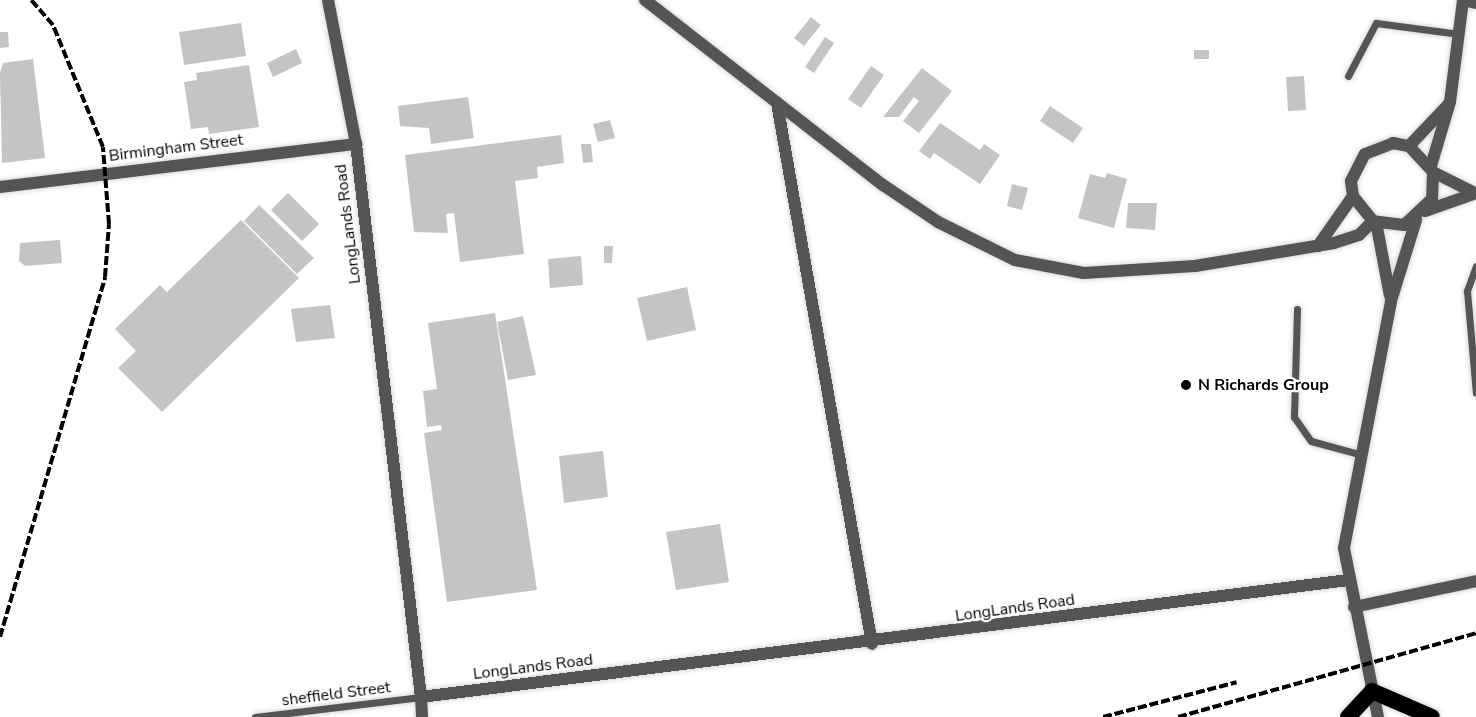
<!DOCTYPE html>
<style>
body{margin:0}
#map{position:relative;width:1476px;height:717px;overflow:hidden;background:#fff;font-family:"Nunito Sans",sans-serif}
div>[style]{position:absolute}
.building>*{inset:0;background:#c4c4c4}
.roads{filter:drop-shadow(0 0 2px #dbdbdb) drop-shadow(0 0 2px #dbdbdb)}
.service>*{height:7px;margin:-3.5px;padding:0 3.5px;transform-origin:3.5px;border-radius:3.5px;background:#555}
.minor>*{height:12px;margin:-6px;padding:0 6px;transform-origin:6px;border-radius:6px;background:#555}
.tertiary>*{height:12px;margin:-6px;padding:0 6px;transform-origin:6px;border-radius:6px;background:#555}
.trunk>*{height:16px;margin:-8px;padding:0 8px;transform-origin:8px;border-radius:8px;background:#000}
.rail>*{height:4px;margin-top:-2px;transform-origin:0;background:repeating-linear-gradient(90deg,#000 0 9px,transparent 0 12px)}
.dots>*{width:16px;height:16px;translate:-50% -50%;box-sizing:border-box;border:3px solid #fff;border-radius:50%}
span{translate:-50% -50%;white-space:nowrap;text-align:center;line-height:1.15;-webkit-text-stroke:4.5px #fff;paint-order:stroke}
.street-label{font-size:16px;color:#000}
.poi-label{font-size:16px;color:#000;font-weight:700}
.left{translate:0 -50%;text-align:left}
</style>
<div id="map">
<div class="building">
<i style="clip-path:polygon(811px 17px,821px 25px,804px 46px,794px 38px)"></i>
<i style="clip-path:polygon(241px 23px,246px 56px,184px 65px,179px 32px)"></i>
<i style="clip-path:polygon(0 32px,8px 32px,9px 47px,0 48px)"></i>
<i style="clip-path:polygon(825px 37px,834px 43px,814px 73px,805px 67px)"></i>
<i style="clip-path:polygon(296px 49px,302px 63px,273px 77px,267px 63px)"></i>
<i style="clip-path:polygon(1194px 50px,1209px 50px,1209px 59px,1194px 59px)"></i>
<i style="clip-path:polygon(33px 59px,45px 158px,2px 163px,0 73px,3px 63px)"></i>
<i style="clip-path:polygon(249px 65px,259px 127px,209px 134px,208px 127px,191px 129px,184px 82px,197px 80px,196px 73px)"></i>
<i style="clip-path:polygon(871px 66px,884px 75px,861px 108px,848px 99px)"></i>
<i style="clip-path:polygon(922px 68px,952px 91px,919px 133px,903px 121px,919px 101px,914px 97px,899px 117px,883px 117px)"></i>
<i style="clip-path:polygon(1304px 76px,1306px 110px,1288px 111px,1286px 77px)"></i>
<i style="clip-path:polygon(468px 97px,474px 138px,431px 144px,429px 128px,400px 126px,398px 106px)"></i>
<i style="clip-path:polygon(1050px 106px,1083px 128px,1073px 143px,1040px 121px)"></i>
<i style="clip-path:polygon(610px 120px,615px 138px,598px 142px,593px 124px)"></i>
<i style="clip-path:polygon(940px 123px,980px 150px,984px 144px,1000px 155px,980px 184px,934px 153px,930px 159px,919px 151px)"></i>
<i style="clip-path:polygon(561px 135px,564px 163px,537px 167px,538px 178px,515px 181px,524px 254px,460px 262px,454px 213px,446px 214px,448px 233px,414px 232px,405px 155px)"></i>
<i style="clip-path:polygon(581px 144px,591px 144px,593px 162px,583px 163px)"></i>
<i style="clip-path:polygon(1107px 173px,1127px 179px,1114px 228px,1078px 218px,1090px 174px,1105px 178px)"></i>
<i style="clip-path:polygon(1012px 184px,1028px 188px,1022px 210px,1007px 206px)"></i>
<i style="clip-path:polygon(288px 193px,319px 224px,302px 241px,271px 210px)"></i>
<i style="clip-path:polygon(1128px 203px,1157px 203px,1155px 230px,1126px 228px)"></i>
<i style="clip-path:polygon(259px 205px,314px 258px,297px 274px,244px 221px)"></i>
<i style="clip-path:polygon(241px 220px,299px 278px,162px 412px,118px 368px,136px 351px,115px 329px,160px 285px,167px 292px)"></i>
<i style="clip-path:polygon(60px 240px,62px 263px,25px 266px,19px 261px,20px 243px)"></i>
<i style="clip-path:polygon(604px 246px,613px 246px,612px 263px,604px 263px)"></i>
<i style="clip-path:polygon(581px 256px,583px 285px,550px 288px,548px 259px)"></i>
<i style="clip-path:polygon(687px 287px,696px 330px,647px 341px,637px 298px)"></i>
<i style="clip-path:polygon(330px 305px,335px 338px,296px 342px,291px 309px)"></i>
<i style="clip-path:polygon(495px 313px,537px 590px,447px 602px,424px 433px,442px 430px,441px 425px,427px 427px,423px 391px,437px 389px,428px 323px)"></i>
<i style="clip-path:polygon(523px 316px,536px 375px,508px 380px,497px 322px)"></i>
<i style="clip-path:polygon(603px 451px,608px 497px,564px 503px,559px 456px)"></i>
<i style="clip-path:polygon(720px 524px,729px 582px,676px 590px,666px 532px)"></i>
</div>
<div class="roads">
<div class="service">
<i style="left:1348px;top:76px;width:60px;rotate:-62.2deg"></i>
<i style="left:1376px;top:23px;width:84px;rotate:7.5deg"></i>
<i style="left:1476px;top:266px;width:27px;rotate:110deg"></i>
<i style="left:1467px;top:291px;width:102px;rotate:85deg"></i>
<i style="left:1297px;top:309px;width:108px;rotate:91.6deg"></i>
<i style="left:1294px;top:417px;width:29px;rotate:55deg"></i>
<i style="left:1311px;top:441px;width:50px;rotate:15.2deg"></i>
<i style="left:255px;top:717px;width:167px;rotate:-6.9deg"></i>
</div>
<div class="minor">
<i style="left:1463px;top:0;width:13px;rotate:13deg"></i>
<i style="left:777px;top:103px;width:549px;rotate:80.04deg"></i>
<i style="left:0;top:187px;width:359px;rotate:-6.9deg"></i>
<i style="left:1354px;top:607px;width:125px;rotate:-12deg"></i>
<i style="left:421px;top:697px;width:20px;rotate:87deg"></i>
</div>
<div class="tertiary">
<i style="left:328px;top:0;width:147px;rotate:79deg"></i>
<i style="left:356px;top:144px;width:557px;rotate:83.3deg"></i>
<i style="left:421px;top:697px;width:934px;rotate:-7.19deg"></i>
<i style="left:645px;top:0;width:301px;rotate:37.9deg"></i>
<i style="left:883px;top:185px;width:66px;rotate:33.9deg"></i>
<i style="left:938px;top:222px;width:86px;rotate:26.3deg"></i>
<i style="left:1015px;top:260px;width:70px;rotate:10.7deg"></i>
<i style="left:1084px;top:273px;width:111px;rotate:-3.6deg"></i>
<i style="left:1195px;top:266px;width:141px;rotate:-9.4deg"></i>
<i style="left:1334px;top:243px;width:26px;rotate:-18deg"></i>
<i style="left:1359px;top:235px;width:20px;rotate:-45deg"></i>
<i style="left:1409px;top:146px;width:57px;rotate:-46.4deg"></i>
<i style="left:1431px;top:166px;width:67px;rotate:-73.5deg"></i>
<i style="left:1450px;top:102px;width:103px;rotate:-82.7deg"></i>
<i style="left:1433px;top:172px;width:27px;rotate:92deg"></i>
<i style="left:1432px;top:199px;width:38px;rotate:137deg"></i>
<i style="left:1404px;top:225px;width:31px;rotate:-173deg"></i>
<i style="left:1373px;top:221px;width:32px;rotate:-129deg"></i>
<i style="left:1353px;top:196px;width:15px;rotate:-98deg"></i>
<i style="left:1351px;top:181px;width:30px;rotate:-63deg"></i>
<i style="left:1365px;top:154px;width:30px;rotate:-21deg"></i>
<i style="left:1393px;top:143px;width:16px;rotate:11deg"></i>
<i style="left:1409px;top:146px;width:35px;rotate:47deg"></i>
<i style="left:1433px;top:172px;width:47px;rotate:26.6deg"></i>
<i style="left:1425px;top:211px;width:54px;rotate:-19.4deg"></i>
<i style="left:1376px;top:222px;width:75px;rotate:79.3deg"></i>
<i style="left:1318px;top:246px;width:61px;rotate:-55deg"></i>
<i style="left:1378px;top:717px;width:172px;rotate:-101.4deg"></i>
<i style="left:1344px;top:548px;width:251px;rotate:-79.2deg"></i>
<i style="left:1391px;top:301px;width:85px;rotate:-72.8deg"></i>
</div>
<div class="trunk">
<i style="left:1348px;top:717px;width:35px;rotate:-47deg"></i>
<i style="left:1372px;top:691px;width:65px;rotate:23.4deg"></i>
</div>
</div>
<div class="rail">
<i style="left:0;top:637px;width:375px;rotate:-73.7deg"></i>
<i style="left:105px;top:277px;width:53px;rotate:-85.7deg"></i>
<i style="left:109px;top:224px;width:77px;rotate:-94.5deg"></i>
<i style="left:103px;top:147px;width:132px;rotate:-112.3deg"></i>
<i style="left:53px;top:25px;width:33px;rotate:-131deg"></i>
<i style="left:1103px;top:717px;width:138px;rotate:-14.6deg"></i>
<i style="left:1178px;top:717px;width:310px;rotate:-15.7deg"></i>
</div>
<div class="dots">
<i style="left:1186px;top:385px;background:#000"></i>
</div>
<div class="street-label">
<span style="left:176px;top:148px;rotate:-7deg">Birmingham Street</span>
<span style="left:348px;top:224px;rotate:-97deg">LongLands Road</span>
<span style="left:1015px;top:608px;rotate:-8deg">LongLands Road</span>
<span style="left:533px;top:667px;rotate:-7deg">LongLands Road</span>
<span style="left:336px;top:694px;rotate:-7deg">sheffield Street</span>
</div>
<div class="poi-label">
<span class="left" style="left:1198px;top:385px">N Richards Group</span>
</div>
</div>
